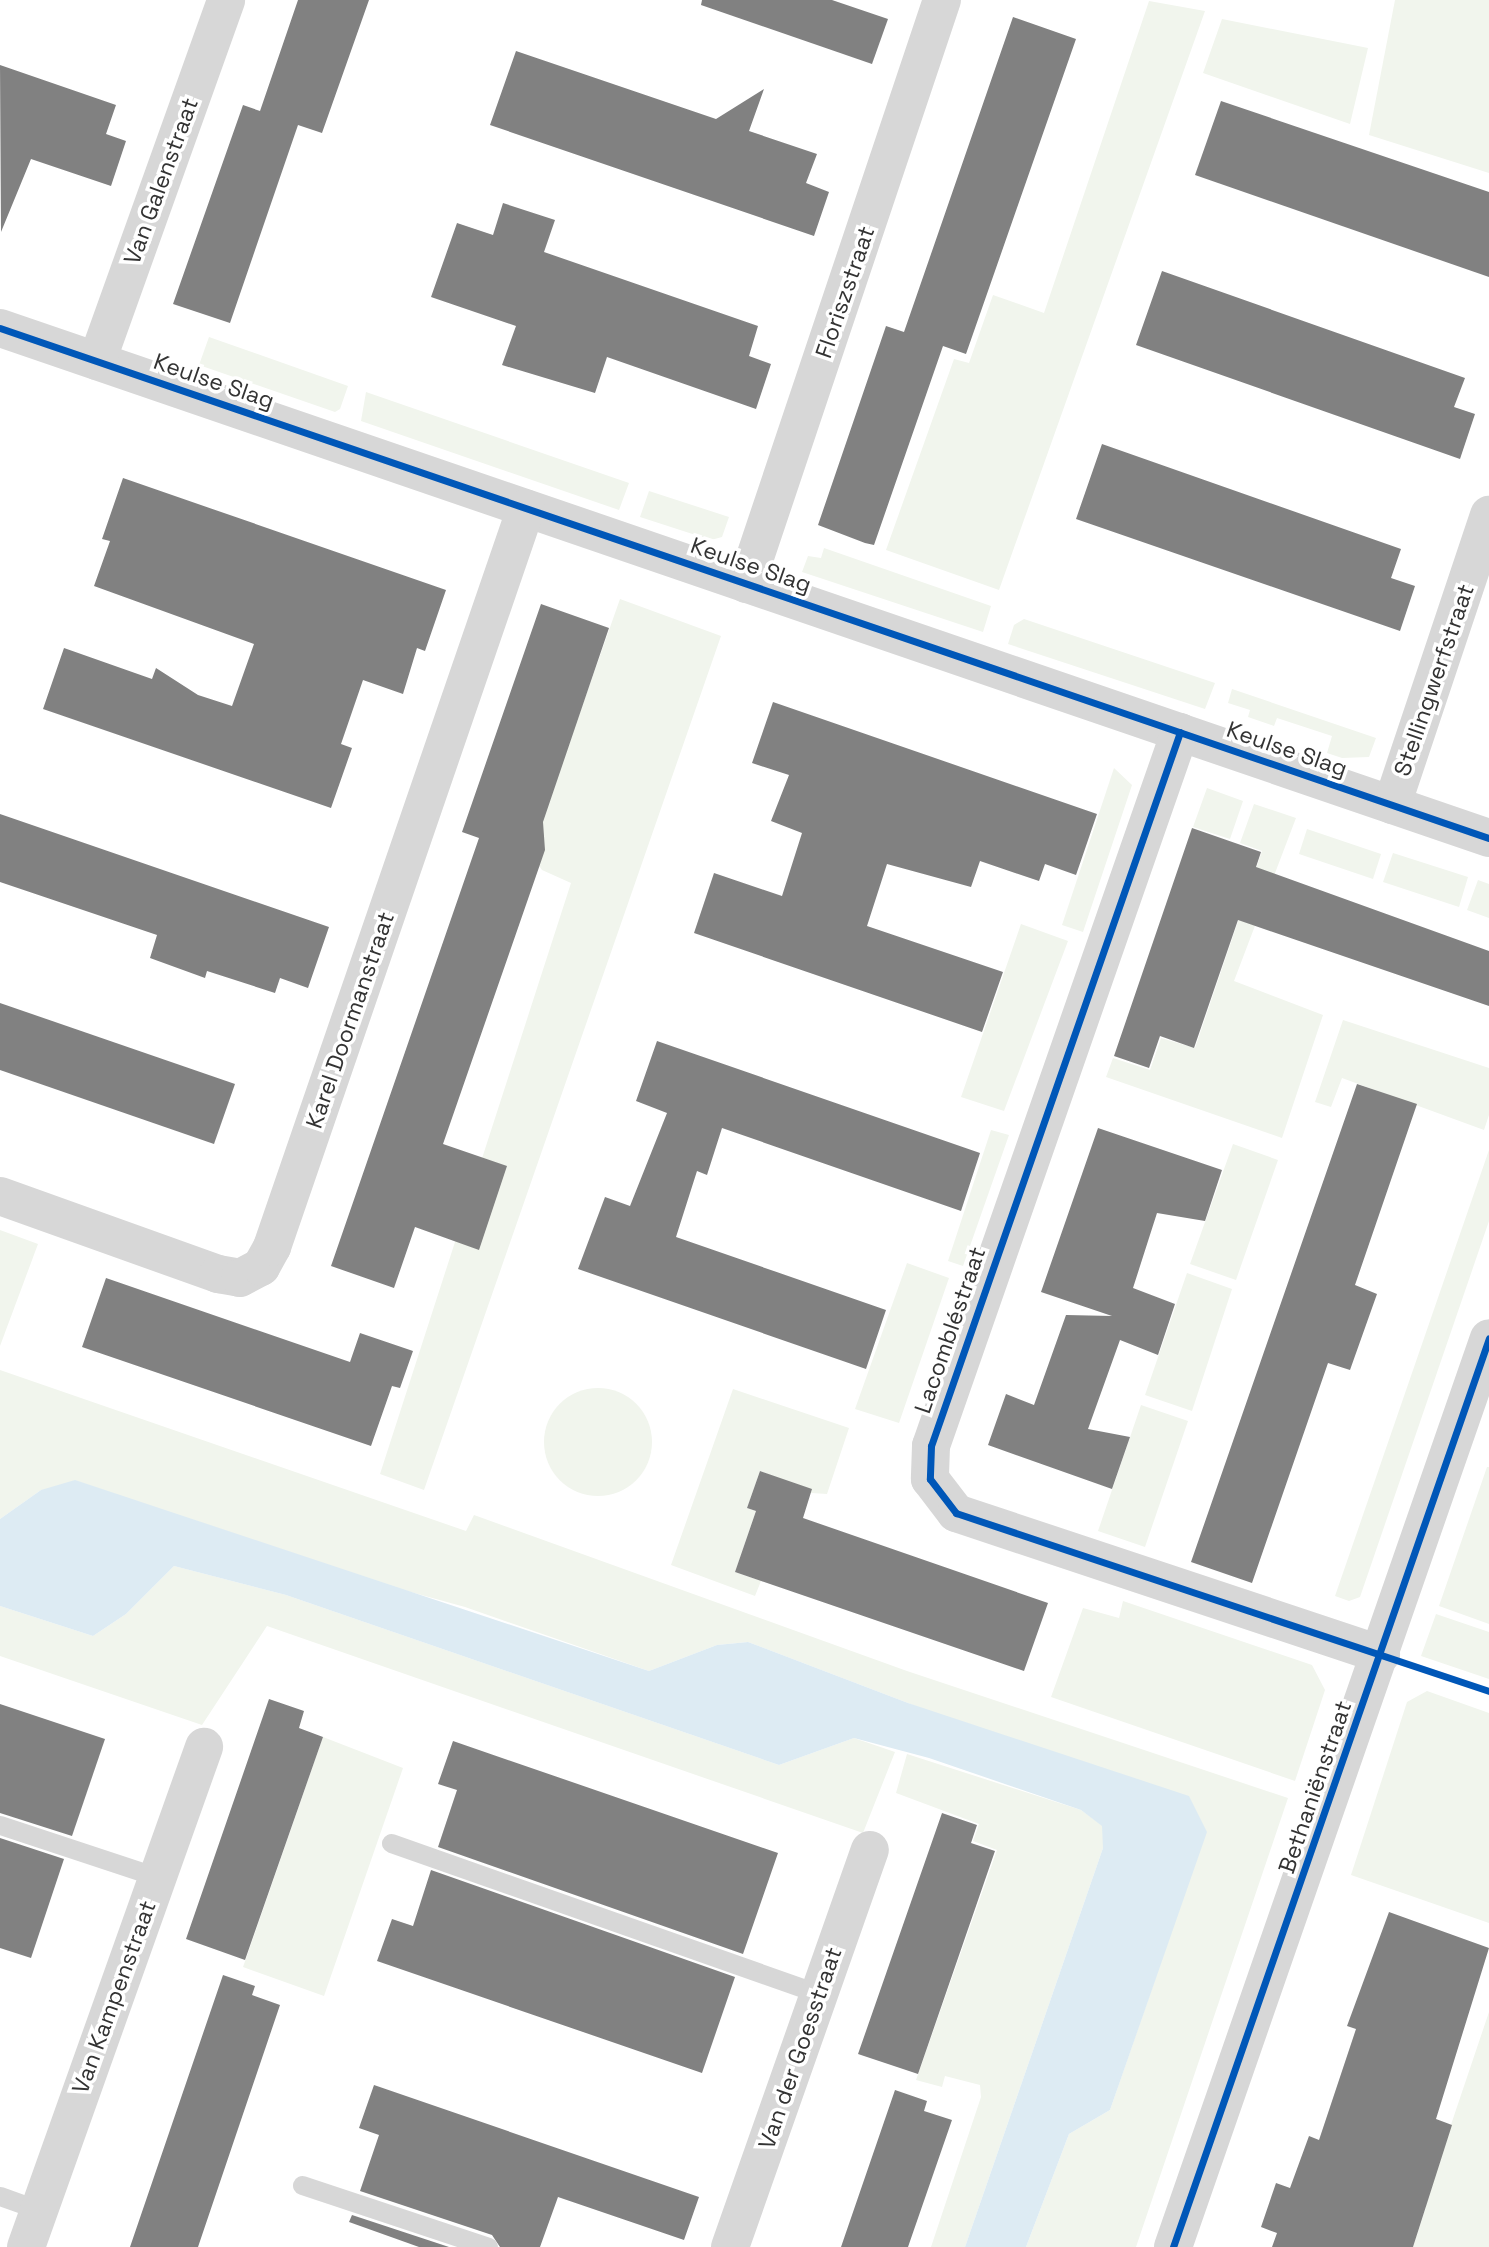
<!DOCTYPE html>
<meta charset="utf-8">
<style>
body{margin:0}
#map{position:relative;width:1489px;height:2247px;overflow:hidden;background:#fff;font-family:"Space Grotesk",sans-serif}
div>[style]{position:absolute}
.green>*{inset:0;background:#f1f5ed}
.round{border-radius:50%}
.water>*{inset:0;background:#ddebf3}
.building>*{inset:0;background:#818181}
.service>*{height:19px;margin:-9.5px;padding:0 9.5px;transform-origin:9.5px;border-radius:9.5px;background:#d7d7d7}
.minor>*{height:38px;margin:-19px;padding:0 19px;transform-origin:19px;border-radius:19px;background:#d7d7d7}
.tertiary>*{height:38px;margin:-19px;padding:0 19px;transform-origin:19px;border-radius:19px;background:#d7d7d7}
.cycleway>*{height:7px;margin:-3.5px;padding:0 3.5px;transform-origin:3.5px;border-radius:3.5px;background:#0057b8}
span{translate:-50% -50%;white-space:nowrap;text-align:center;line-height:1.15;-webkit-text-stroke:7px #fff;paint-order:stroke}
.street-label{font-size:23px;color:#333}
</style>
<div id="map">
<div class="green">
<i style="clip-path:polygon(1395px 0,1489px 0,1489px 173px,1369px 135px)"></i>
<i style="clip-path:polygon(1149px 1px,1205px 11px,999px 590px,886px 550px,954px 359px,969px 363px,993px 295px,1044px 313px)"></i>
<i style="clip-path:polygon(1222px 19px,1368px 48px,1350px 124px,1203px 73px)"></i>
<i style="clip-path:polygon(209px 337px,348px 386px,340px 409px,335px 412px,199px 365px)"></i>
<i style="clip-path:polygon(366px 392px,629px 483px,619px 510px,361px 421px)"></i>
<i style="clip-path:polygon(649px 491px,729px 517px,722px 537px,711px 540px,640px 517px)"></i>
<i style="clip-path:polygon(824px 548px,991px 606px,983px 632px,802px 572px,808px 556px,821px 558px)"></i>
<i style="clip-path:polygon(620px 599px,721px 636px,424px 1490px,380px 1474px,571px 883px,542px 870px,530px 854px)"></i>
<i style="clip-path:polygon(1024px 619px,1215px 683px,1205px 709px,1008px 644px,1014px 625px)"></i>
<i style="clip-path:polygon(1232px 689px,1376px 738px,1369px 757px,1342px 758px,1327px 753px,1332px 736px,1277px 718px,1274px 726px,1248px 717px,1250px 710px,1228px 703px)"></i>
<i style="clip-path:polygon(1114px 768px,1132px 785px,1083px 932px,1062px 925px)"></i>
<i style="clip-path:polygon(1207px 788px,1243px 801px,1230px 839px,1193px 827px)"></i>
<i style="clip-path:polygon(1254px 804px,1296px 818px,1234px 981px,1323px 1015px,1282px 1138px,1106px 1077px,1113px 1058px,1150px 1070px,1161px 1038px,1195px 1048px,1262px 851px,1240px 843px)"></i>
<i style="clip-path:polygon(1307px 829px,1381px 854px,1373px 879px,1299px 854px)"></i>
<i style="clip-path:polygon(1393px 853px,1468px 877px,1459px 907px,1383px 882px)"></i>
<i style="clip-path:polygon(1478px 880px,1489px 884px,1489px 918px,1467px 910px)"></i>
<i style="clip-path:polygon(1021px 924px,1068px 941px,1004px 1111px,961px 1097px)"></i>
<i style="clip-path:polygon(1343px 1020px,1489px 1068px,1489px 1115px,1484px 1130px,1342px 1078px,1331px 1107px,1315px 1102px)"></i>
<i style="clip-path:polygon(991px 1130px,1009px 1135px,963px 1266px,948px 1261px)"></i>
<i style="clip-path:polygon(1233px 1144px,1278px 1160px,1236px 1280px,1190px 1264px)"></i>
<i style="clip-path:polygon(1489px 1150px,1489px 1221px,1360px 1597px,1349px 1601px,1335px 1596px)"></i>
<i style="clip-path:polygon(0 1230px,38px 1244px,0 1346px)"></i>
<i style="clip-path:polygon(907px 1263px,949px 1278px,899px 1423px,855px 1409px)"></i>
<i style="clip-path:polygon(1187px 1273px,1232px 1289px,1192px 1411px,1145px 1395px)"></i>
<i style="clip-path:polygon(0 1370px,466px 1531px,474px 1515px,907px 1671px,1288px 1798px,1136px 2247px,1026px 2247px,1069px 2134px,1110px 2110px,1206px 1832px,908px 1703px,748px 1642px,717px 1645px,649px 1671px,465px 1607px,41px 1490px,0 1519px)"></i>
<i class="round" style="left:544px;top:1388px;width:108px;height:108px"></i>
<i style="clip-path:polygon(733px 1389px,849px 1428px,827px 1494px,811px 1493px,760px 1471px,747px 1508px,756px 1511px,735px 1572px,761px 1581px,755px 1596px,671px 1565px)"></i>
<i style="clip-path:polygon(1141px 1405px,1188px 1421px,1145px 1547px,1098px 1531px)"></i>
<i style="clip-path:polygon(1487px 1467px,1489px 1467px,1489px 1624px,1439px 1606px)"></i>
<i style="clip-path:polygon(174px 1566px,286px 1595px,779px 1765px,854px 1738px,895px 1752px,863px 1833px,267px 1626px,202px 1725px,0 1656px,0 1606px,93px 1636px,126px 1614px)"></i>
<i style="clip-path:polygon(1123px 1601px,1312px 1665px,1325px 1690px,1295px 1781px,1051px 1697px,1083px 1608px,1119px 1618px)"></i>
<i style="clip-path:polygon(1436px 1614px,1489px 1632px,1489px 1679px,1421px 1656px)"></i>
<i style="clip-path:polygon(1427px 1691px,1489px 1713px,1489px 1923px,1351px 1875px,1407px 1702px)"></i>
<i style="clip-path:polygon(323px 1737px,403px 1768px,324px 1996px,243px 1967px)"></i>
<i style="clip-path:polygon(907px 1754px,1081px 1810px,1103px 1826px,1103px 1848px,965px 2247px,931px 2247px,981px 2097px,980px 2085px,945px 2076px,942px 2087px,916px 2080px,997px 1850px,973px 1841px,979px 1824px,896px 1793px)"></i>
<i style="clip-path:polygon(1489px 2012px,1489px 2247px,1413px 2247px,1426px 2207px,1408px 2201px,1433px 2178px)"></i>
</div>
<div class="water">
<i style="clip-path:polygon(75px 1480px,649px 1671px,717px 1645px,748px 1642px,908px 1703px,1189px 1796px,1207px 1832px,1110px 2110px,1069px 2134px,1026px 2247px,965px 2247px,1103px 1848px,1102px 1826px,1081px 1810px,929px 1758px,854px 1738px,779px 1765px,286px 1595px,174px 1566px,126px 1614px,93px 1636px,0 1606px,0 1519px,41px 1490px)"></i>
</div>
<div class="building">
<i style="clip-path:polygon(298px 0,369px 0,322px 133px,298px 125px,230px 323px,173px 304px,243px 105px,260px 111px)"></i>
<i style="clip-path:polygon(702px 0,832px 0,888px 19px,872px 64px,701px 5px)"></i>
<i style="clip-path:polygon(1013px 17px,1076px 39px,966px 354px,943px 346px,874px 545px,865px 543px,818px 525px,886px 326px,904px 332px)"></i>
<i style="clip-path:polygon(516px 51px,716px 119px,764px 89px,749px 131px,817px 154px,806px 183px,829px 192px,814px 236px,490px 125px)"></i>
<i style="clip-path:polygon(0 65px,116px 105px,106px 134px,126px 141px,111px 186px,31px 159px,1px 232px)"></i>
<i style="clip-path:polygon(1221px 101px,1489px 192px,1489px 277px,1195px 175px)"></i>
<i style="clip-path:polygon(503px 203px,555px 220px,544px 252px,758px 326px,749px 356px,771px 364px,756px 409px,607px 357px,595px 393px,502px 365px,516px 326px,431px 297px,457px 223px,493px 235px)"></i>
<i style="clip-path:polygon(1162px 271px,1465px 378px,1454px 407px,1475px 414px,1460px 459px,1136px 345px)"></i>
<i style="clip-path:polygon(1102px 444px,1401px 549px,1391px 578px,1415px 586px,1400px 631px,1076px 519px)"></i>
<i style="clip-path:polygon(123px 478px,446px 590px,425px 651px,417px 648px,403px 694px,363px 680px,341px 744px,352px 748px,331px 808px,43px 709px,64px 648px,152px 679px,156px 668px,198px 695px,232px 706px,254px 644px,94px 586px,110px 541px,102px 539px)"></i>
<i style="clip-path:polygon(541px 604px,609px 628px,543px 822px,545px 850px,443px 1144px,507px 1166px,479px 1250px,415px 1227px,394px 1288px,331px 1266px,479px 838px,462px 832px)"></i>
<i style="clip-path:polygon(773px 702px,1097px 814px,1076px 875px,1045px 864px,1039px 881px,980px 861px,971px 887px,887px 864px,867px 926px,1003px 972px,982px 1032px,694px 933px,714px 873px,782px 896px,802px 833px,771px 821px,789px 775px,752px 763px)"></i>
<i style="clip-path:polygon(0 814px,329px 927px,308px 988px,280px 978px,275px 993px,207px 971px,205px 978px,150px 958px,157px 935px,0 882px)"></i>
<i style="clip-path:polygon(1192px 828px,1261px 852px,1256px 867px,1489px 951px,1489px 1006px,1238px 920px,1194px 1048px,1160px 1036px,1149px 1068px,1114px 1056px)"></i>
<i style="clip-path:polygon(0 1003px,235px 1084px,214px 1144px,0 1070px)"></i>
<i style="clip-path:polygon(657px 1041px,980px 1153px,961px 1211px,722px 1128px,707px 1175px,697px 1171px,676px 1237px,886px 1310px,866px 1369px,578px 1269px,605px 1197px,630px 1206px,667px 1113px,636px 1101px)"></i>
<i style="clip-path:polygon(1357px 1084px,1417px 1104px,1355px 1285px,1377px 1294px,1350px 1370px,1328px 1363px,1252px 1583px,1191px 1562px)"></i>
<i style="clip-path:polygon(1098px 1128px,1222px 1170px,1205px 1221px,1157px 1213px,1133px 1288px,1175px 1304px,1158px 1355px,1120px 1340px,1088px 1429px,1130px 1437px,1112px 1489px,988px 1445px,1006px 1394px,1034px 1405px,1066px 1315px,1112px 1316px,1041px 1292px)"></i>
<i style="clip-path:polygon(106px 1278px,350px 1362px,360px 1333px,413px 1351px,400px 1388px,392px 1386px,371px 1446px,82px 1347px)"></i>
<i style="clip-path:polygon(760px 1471px,812px 1489px,803px 1518px,1048px 1603px,1024px 1671px,735px 1572px,756px 1511px,747px 1508px)"></i>
<i style="clip-path:polygon(269px 1699px,304px 1711px,299px 1728px,323px 1737px,245px 1960px,186px 1939px)"></i>
<i style="clip-path:polygon(0 1704px,105px 1739px,72px 1836px,0 1813px)"></i>
<i style="clip-path:polygon(453px 1741px,778px 1853px,743px 1954px,438px 1847px,457px 1790px,438px 1784px)"></i>
<i style="clip-path:polygon(942px 1813px,977px 1825px,971px 1843px,995px 1851px,918px 2074px,858px 2054px)"></i>
<i style="clip-path:polygon(0 1838px,64px 1859px,31px 1958px,0 1948px)"></i>
<i style="clip-path:polygon(431px 1870px,735px 1977px,702px 2073px,377px 1961px,392px 1919px,413px 1926px)"></i>
<i style="clip-path:polygon(1389px 1912px,1489px 1948px,1436px 2119px,1452px 2125px,1413px 2247px,1272px 2247px,1277px 2233px,1261px 2227px,1276px 2183px,1290px 2188px,1309px 2136px,1319px 2140px,1356px 2029px,1347px 2026px)"></i>
<i style="clip-path:polygon(223px 1975px,255px 1986px,252px 1995px,280px 2005px,198px 2247px,130px 2247px)"></i>
<i style="clip-path:polygon(374px 2085px,699px 2197px,684px 2240px,558px 2197px,540px 2247px,500px 2247px,492px 2235px,360px 2191px,379px 2135px,359px 2128px)"></i>
<i style="clip-path:polygon(895px 2090px,927px 2101px,924px 2111px,952px 2120px,908px 2247px,841px 2247px)"></i>
<i style="clip-path:polygon(352px 2215px,449px 2247px,419px 2247px,349px 2222px)"></i>
</div>
<div class="service">
<i style="left:0;top:1825px;width:165px;rotate:18.3deg"></i>
<i style="left:391px;top:1843px;width:455px;rotate:19.4deg"></i>
<i style="left:302px;top:2185px;width:196px;rotate:18.4deg"></i>
<i style="left:0;top:2196px;width:41px;rotate:19.7deg"></i>
</div>
<div class="minor">
<i style="left:0;top:328px;width:1574px;rotate:18.91deg"></i>
<i style="left:97px;top:361px;width:383px;rotate:-70.3deg"></i>
<i style="left:746px;top:584px;width:616px;rotate:-71.45deg"></i>
<i style="left:1180px;top:732px;width:756px;rotate:109.23deg"></i>
<i style="left:931px;top:1446px;width:33px;rotate:92deg"></i>
<i style="left:930px;top:1479px;width:43px;rotate:52.6deg"></i>
<i style="left:956px;top:1513px;width:448px;rotate:18.4deg"></i>
<i style="left:1392px;top:805px;width:306px;rotate:-71.5deg"></i>
<i style="left:0;top:1196px;width:232px;rotate:19.7deg"></i>
<i style="left:218px;top:1274px;width:22px;rotate:10deg"></i>
<i style="left:240px;top:1278px;width:24px;rotate:-28deg"></i>
<i style="left:261px;top:1267px;width:23px;rotate:-61deg"></i>
<i style="left:272px;top:1247px;width:781px;rotate:-71.03deg"></i>
<i style="left:26px;top:2247px;width:531px;rotate:-70.4deg"></i>
<i style="left:730px;top:2247px;width:421px;rotate:-70.6deg"></i>
</div>
<div class="tertiary">
<i style="left:1173px;top:2247px;width:962px;rotate:-70.83deg"></i>
</div>
<div class="cycleway">
<i style="left:0;top:328px;width:1574px;rotate:18.91deg"></i>
<i style="left:1180px;top:732px;width:756px;rotate:109.23deg"></i>
<i style="left:931px;top:1446px;width:33px;rotate:92deg"></i>
<i style="left:930px;top:1479px;width:43px;rotate:52.6deg"></i>
<i style="left:956px;top:1513px;width:562px;rotate:18.47deg"></i>
<i style="left:1173px;top:2247px;width:962px;rotate:-70.83deg"></i>
</div>
<div class="street-label">
<span style="left:161px;top:181px;rotate:-70deg">Van Galenstraat</span>
<span style="left:845px;top:292px;rotate:-71deg">Floriszstraat</span>
<span style="left:214px;top:381px;rotate:19deg">Keulse Slag</span>
<span style="left:751px;top:565px;rotate:19deg">Keulse Slag</span>
<span style="left:1434px;top:680px;rotate:-71deg">Stellingwerfstraat</span>
<span style="left:1287px;top:749px;rotate:19deg">Keulse Slag</span>
<span style="left:350px;top:1020px;rotate:-71deg">Karel Doormanstraat</span>
<span style="left:950px;top:1330px;rotate:-71deg">Lacombléstraat</span>
<span style="left:1315px;top:1787px;rotate:-71deg">Bethaniënstraat</span>
<span style="left:114px;top:1997px;rotate:-70deg">Van Kampenstraat</span>
<span style="left:800px;top:2048px;rotate:-71deg">Van der Goesstraat</span>
</div>
</div>
